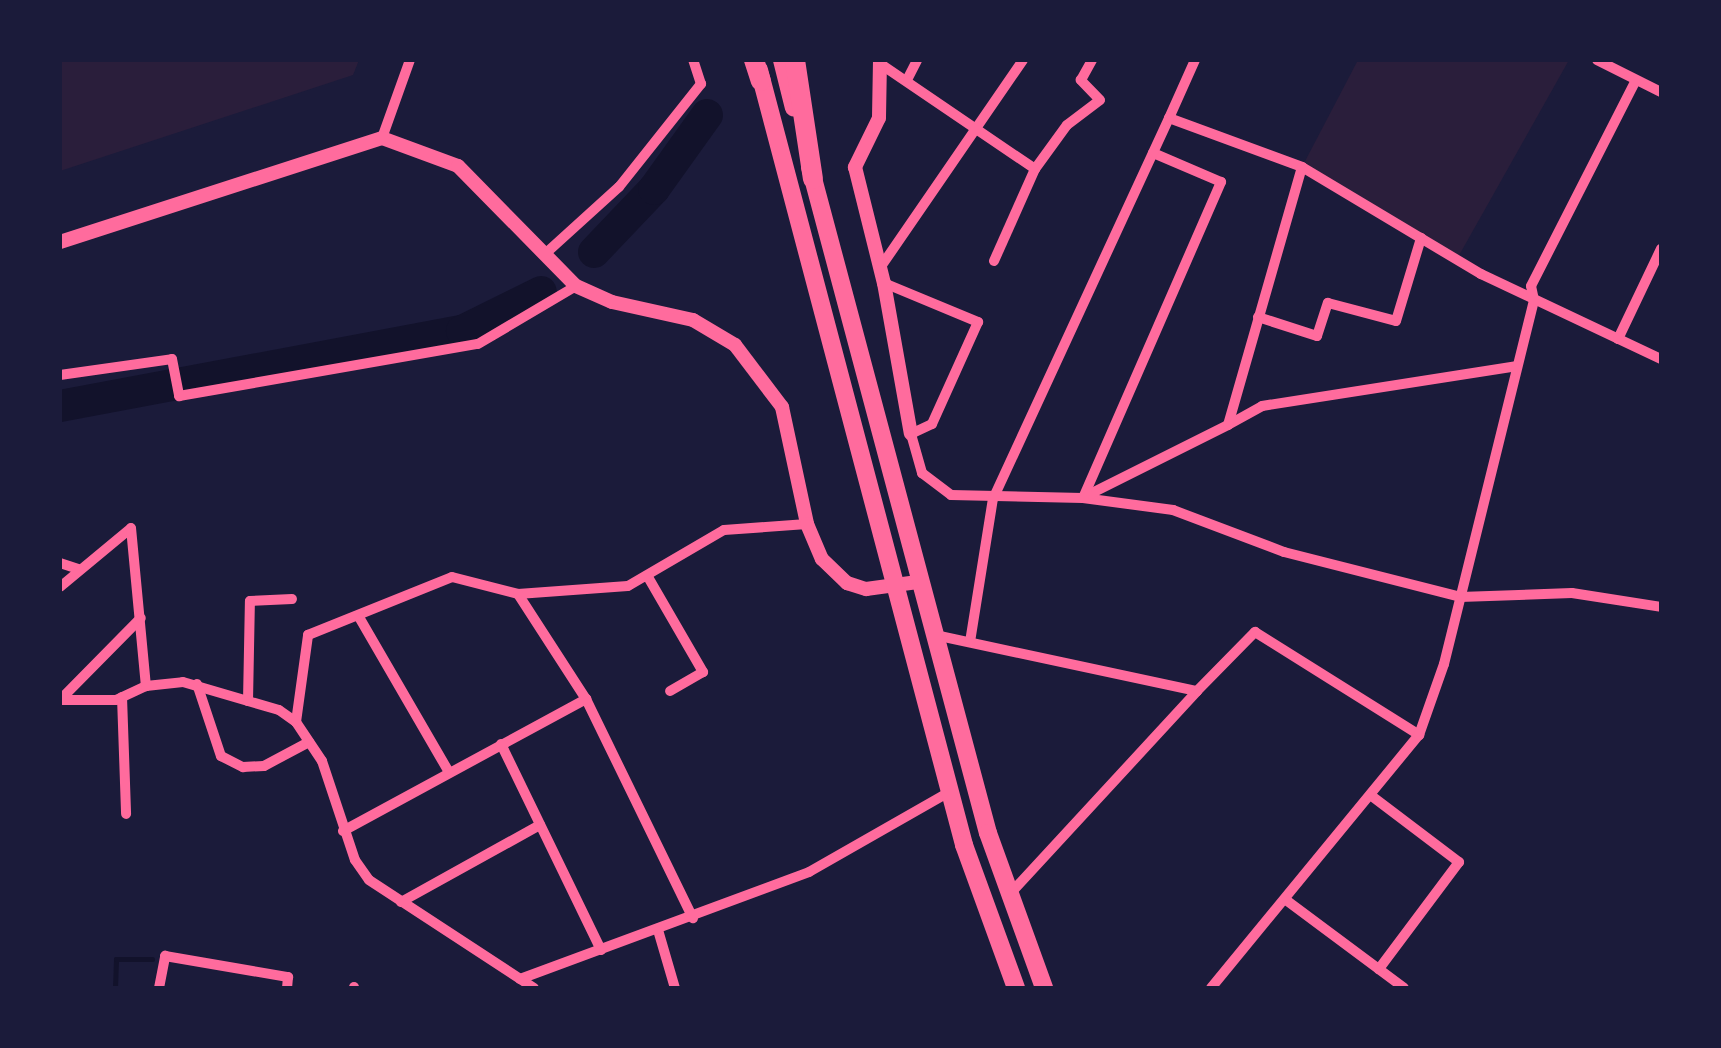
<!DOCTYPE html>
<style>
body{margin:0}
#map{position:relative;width:1721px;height:1048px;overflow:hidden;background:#1b1b3a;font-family:"Playfair Display",serif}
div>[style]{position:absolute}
.green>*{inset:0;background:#2a1e3b}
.stream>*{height:5px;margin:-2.5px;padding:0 2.5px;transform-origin:2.5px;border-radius:2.5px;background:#12122b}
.river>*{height:32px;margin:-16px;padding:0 16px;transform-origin:16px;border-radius:16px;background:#12122b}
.minor>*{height:10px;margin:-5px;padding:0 5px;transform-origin:5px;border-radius:5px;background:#ff6b9d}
.tertiary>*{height:14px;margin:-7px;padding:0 7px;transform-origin:7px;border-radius:7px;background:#ff6b9d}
.primary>*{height:18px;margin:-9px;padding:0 9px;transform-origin:9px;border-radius:9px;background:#ff6b9d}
.motorway>*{height:20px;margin:-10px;padding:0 10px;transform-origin:10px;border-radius:10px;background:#ff6b9d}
span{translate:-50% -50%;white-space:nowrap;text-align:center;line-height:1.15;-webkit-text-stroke:8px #1b1b3a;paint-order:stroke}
.frame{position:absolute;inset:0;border:62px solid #1b1b3a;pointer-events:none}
</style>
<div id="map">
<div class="green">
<i style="clip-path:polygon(60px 60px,359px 60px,353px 75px,60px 171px)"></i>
<i style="clip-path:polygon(1358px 60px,1569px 60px,1457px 259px,1302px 167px)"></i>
</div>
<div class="stream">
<i style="left:115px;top:988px;width:29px;rotate:-88deg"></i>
<i style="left:116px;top:959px;width:36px"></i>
</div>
<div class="river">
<i style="left:594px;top:252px;width:87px;rotate:-46.4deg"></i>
<i style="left:654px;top:189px;width:91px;rotate:-54.4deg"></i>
<i style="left:60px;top:406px;width:409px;rotate:-10.6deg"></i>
<i style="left:462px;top:331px;width:88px;rotate:-26.3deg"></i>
</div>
<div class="minor">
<i style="left:1195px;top:60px;width:64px;rotate:114.1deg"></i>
<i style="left:1169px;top:118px;width:142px;rotate:20.2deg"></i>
<i style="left:1302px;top:167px;width:209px;rotate:30.9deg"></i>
<i style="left:1481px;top:274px;width:199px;rotate:25.3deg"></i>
<i style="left:1597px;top:60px;width:72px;rotate:26.6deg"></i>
<i style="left:882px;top:65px;width:185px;rotate:34.2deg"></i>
<i style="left:1035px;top:169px;width:54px;rotate:-54deg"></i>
<i style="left:1067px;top:125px;width:41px;rotate:-37.1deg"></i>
<i style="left:1100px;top:100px;width:28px;rotate:-134deg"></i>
<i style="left:1081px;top:80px;width:23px;rotate:-61deg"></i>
<i style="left:908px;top:78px;width:20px;rotate:-63deg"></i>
<i style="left:382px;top:138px;width:83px;rotate:-70.3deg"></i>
<i style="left:545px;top:254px;width:100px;rotate:-42.2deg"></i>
<i style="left:619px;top:187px;width:132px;rotate:-51.5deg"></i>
<i style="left:701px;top:84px;width:25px;rotate:-108deg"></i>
<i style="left:994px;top:261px;width:101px;rotate:-66deg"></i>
<i style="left:880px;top:268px;width:252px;rotate:-55.5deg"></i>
<i style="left:884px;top:283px;width:102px;rotate:22.5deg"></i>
<i style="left:978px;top:322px;width:112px;rotate:114.3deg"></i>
<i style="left:932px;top:424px;width:23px;rotate:155deg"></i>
<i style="left:911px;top:434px;width:41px;rotate:74.2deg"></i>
<i style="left:922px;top:473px;width:36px;rotate:37deg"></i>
<i style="left:951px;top:495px;width:132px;rotate:1.3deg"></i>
<i style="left:1083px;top:498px;width:91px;rotate:7.6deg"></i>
<i style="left:1173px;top:510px;width:119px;rotate:20.7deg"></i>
<i style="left:1284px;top:552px;width:182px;rotate:14.3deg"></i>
<i style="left:1460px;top:597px;width:112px;rotate:-2deg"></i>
<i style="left:1572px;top:593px;width:90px;rotate:8.9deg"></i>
<i style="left:1258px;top:317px;width:62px;rotate:17.9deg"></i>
<i style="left:1317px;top:336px;width:35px;rotate:-72deg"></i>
<i style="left:1328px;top:303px;width:70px;rotate:14.8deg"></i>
<i style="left:1396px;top:321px;width:87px;rotate:-73.2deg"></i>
<i style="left:1618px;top:339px;width:100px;rotate:-64.5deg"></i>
<i style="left:60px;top:375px;width:113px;rotate:-8.1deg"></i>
<i style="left:172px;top:359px;width:38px;rotate:79deg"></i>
<i style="left:179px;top:396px;width:303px;rotate:-9.9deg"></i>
<i style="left:478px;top:344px;width:114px;rotate:-30.6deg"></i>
<i style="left:1228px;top:425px;width:39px;rotate:-29deg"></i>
<i style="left:1262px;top:406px;width:257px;rotate:-8.9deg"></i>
<i style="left:1084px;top:497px;width:161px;rotate:-26.6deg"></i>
<i style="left:1228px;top:425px;width:268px;rotate:-74deg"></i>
<i style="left:1083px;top:498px;width:345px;rotate:-66.4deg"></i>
<i style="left:1221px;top:182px;width:74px;rotate:-156.9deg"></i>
<i style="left:60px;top:563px;width:20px;rotate:18deg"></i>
<i style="left:648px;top:577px;width:110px;rotate:59.9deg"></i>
<i style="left:703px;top:672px;width:38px;rotate:150deg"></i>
<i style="left:60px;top:587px;width:92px;rotate:-39.7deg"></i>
<i style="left:131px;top:528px;width:159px;rotate:84.6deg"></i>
<i style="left:518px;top:594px;width:110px;rotate:-4.2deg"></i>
<i style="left:628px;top:586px;width:111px;rotate:-30.3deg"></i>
<i style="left:724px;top:530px;width:83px;rotate:-4.1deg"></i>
<i style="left:359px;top:617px;width:179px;rotate:59.9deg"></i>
<i style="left:935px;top:635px;width:268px;rotate:12.1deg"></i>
<i style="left:1197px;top:691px;width:83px;rotate:-45.5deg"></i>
<i style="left:1255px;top:632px;width:194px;rotate:32.1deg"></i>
<i style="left:970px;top:642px;width:145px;rotate:-80.9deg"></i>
<i style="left:993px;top:499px;width:420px;rotate:-65.2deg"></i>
<i style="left:197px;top:684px;width:76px;rotate:71.6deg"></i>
<i style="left:221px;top:756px;width:25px;rotate:27deg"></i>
<i style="left:243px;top:767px;width:21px;rotate:-3deg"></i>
<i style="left:264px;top:766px;width:51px;rotate:-28.1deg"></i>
<i style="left:122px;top:697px;width:117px;rotate:88deg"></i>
<i style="left:60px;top:700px;width:56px"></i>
<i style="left:116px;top:700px;width:33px;rotate:-25deg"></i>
<i style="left:146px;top:686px;width:37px;rotate:-6deg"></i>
<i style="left:183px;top:682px;width:100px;rotate:16.3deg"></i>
<i style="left:279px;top:710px;width:21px;rotate:35deg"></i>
<i style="left:296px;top:722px;width:47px;rotate:56.3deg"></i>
<i style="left:322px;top:761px;width:104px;rotate:71.6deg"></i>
<i style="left:355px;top:860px;width:24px;rotate:55deg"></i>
<i style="left:369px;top:880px;width:197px;rotate:33.2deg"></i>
<i style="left:60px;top:700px;width:115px;rotate:-45.4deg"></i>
<i style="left:248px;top:701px;width:100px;rotate:-88.9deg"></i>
<i style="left:250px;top:601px;width:42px;rotate:-2.7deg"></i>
<i style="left:296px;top:722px;width:88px;rotate:-82.1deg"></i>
<i style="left:308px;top:635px;width:155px;rotate:-21.9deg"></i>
<i style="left:452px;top:577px;width:68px;rotate:14.4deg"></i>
<i style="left:518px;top:594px;width:125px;rotate:57.1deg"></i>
<i style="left:586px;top:699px;width:244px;rotate:64deg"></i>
<i style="left:501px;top:744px;width:229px;rotate:64.1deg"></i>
<i style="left:1373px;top:797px;width:108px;rotate:37.1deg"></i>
<i style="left:1459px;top:862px;width:134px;rotate:126.8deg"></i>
<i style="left:343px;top:831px;width:277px;rotate:-28.5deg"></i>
<i style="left:1009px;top:895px;width:277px;rotate:-47.3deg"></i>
<i style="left:1286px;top:900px;width:147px;rotate:36.7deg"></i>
<i style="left:401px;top:902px;width:159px;rotate:-29deg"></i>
<i style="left:658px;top:930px;width:60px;rotate:73.7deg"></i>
<i style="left:520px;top:979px;width:308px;rotate:-20.3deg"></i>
<i style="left:809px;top:872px;width:163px;rotate:-29.7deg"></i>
<i style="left:159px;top:988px;width:33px;rotate:-79deg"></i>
<i style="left:165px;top:956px;width:125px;rotate:9.7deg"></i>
<i style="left:288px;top:977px;width:11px;rotate:95deg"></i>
<i style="left:354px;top:988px;width:1px;rotate:-90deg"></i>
<i style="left:1211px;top:988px;width:328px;rotate:-50.6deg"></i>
<i style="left:1419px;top:735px;width:75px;rotate:-70.6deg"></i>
<i style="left:1444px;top:664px;width:375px;rotate:-76.1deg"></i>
<i style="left:1534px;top:300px;width:14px;rotate:-102deg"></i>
<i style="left:1531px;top:286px;width:231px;rotate:-63deg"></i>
</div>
<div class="tertiary">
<i style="left:880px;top:60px;width:58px;rotate:91deg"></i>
<i style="left:879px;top:118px;width:55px;rotate:116.1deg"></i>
<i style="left:855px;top:167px;width:120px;rotate:76deg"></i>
<i style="left:884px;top:283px;width:153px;rotate:79.9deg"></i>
<i style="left:60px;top:242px;width:338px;rotate:-17.9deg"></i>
<i style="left:382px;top:138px;width:81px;rotate:20.2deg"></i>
<i style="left:458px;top:166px;width:168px;rotate:45.5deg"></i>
<i style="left:576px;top:286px;width:39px;rotate:24deg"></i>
<i style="left:612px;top:302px;width:83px;rotate:12.5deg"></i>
<i style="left:693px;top:320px;width:49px;rotate:30.8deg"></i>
<i style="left:735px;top:345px;width:78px;rotate:52.8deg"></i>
<i style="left:782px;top:407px;width:120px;rotate:77.9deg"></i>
<i style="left:807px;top:524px;width:38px;rotate:67deg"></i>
<i style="left:822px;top:559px;width:35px;rotate:44deg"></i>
<i style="left:847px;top:583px;width:20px;rotate:18deg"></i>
<i style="left:866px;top:589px;width:52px;rotate:-7.7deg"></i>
</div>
<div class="primary">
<i style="left:782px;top:60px;width:49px;rotate:76deg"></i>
<i style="left:759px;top:70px;width:802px;rotate:75.18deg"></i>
<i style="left:964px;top:845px;width:152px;rotate:70deg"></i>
<i style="left:810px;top:167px;width:689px;rotate:75.04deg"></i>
<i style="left:988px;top:833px;width:165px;rotate:70.1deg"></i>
</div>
<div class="motorway">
<i style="left:754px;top:60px;width:22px;rotate:72deg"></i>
<i style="left:795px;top:60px;width:120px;rotate:81.4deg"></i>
</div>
<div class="frame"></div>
</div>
